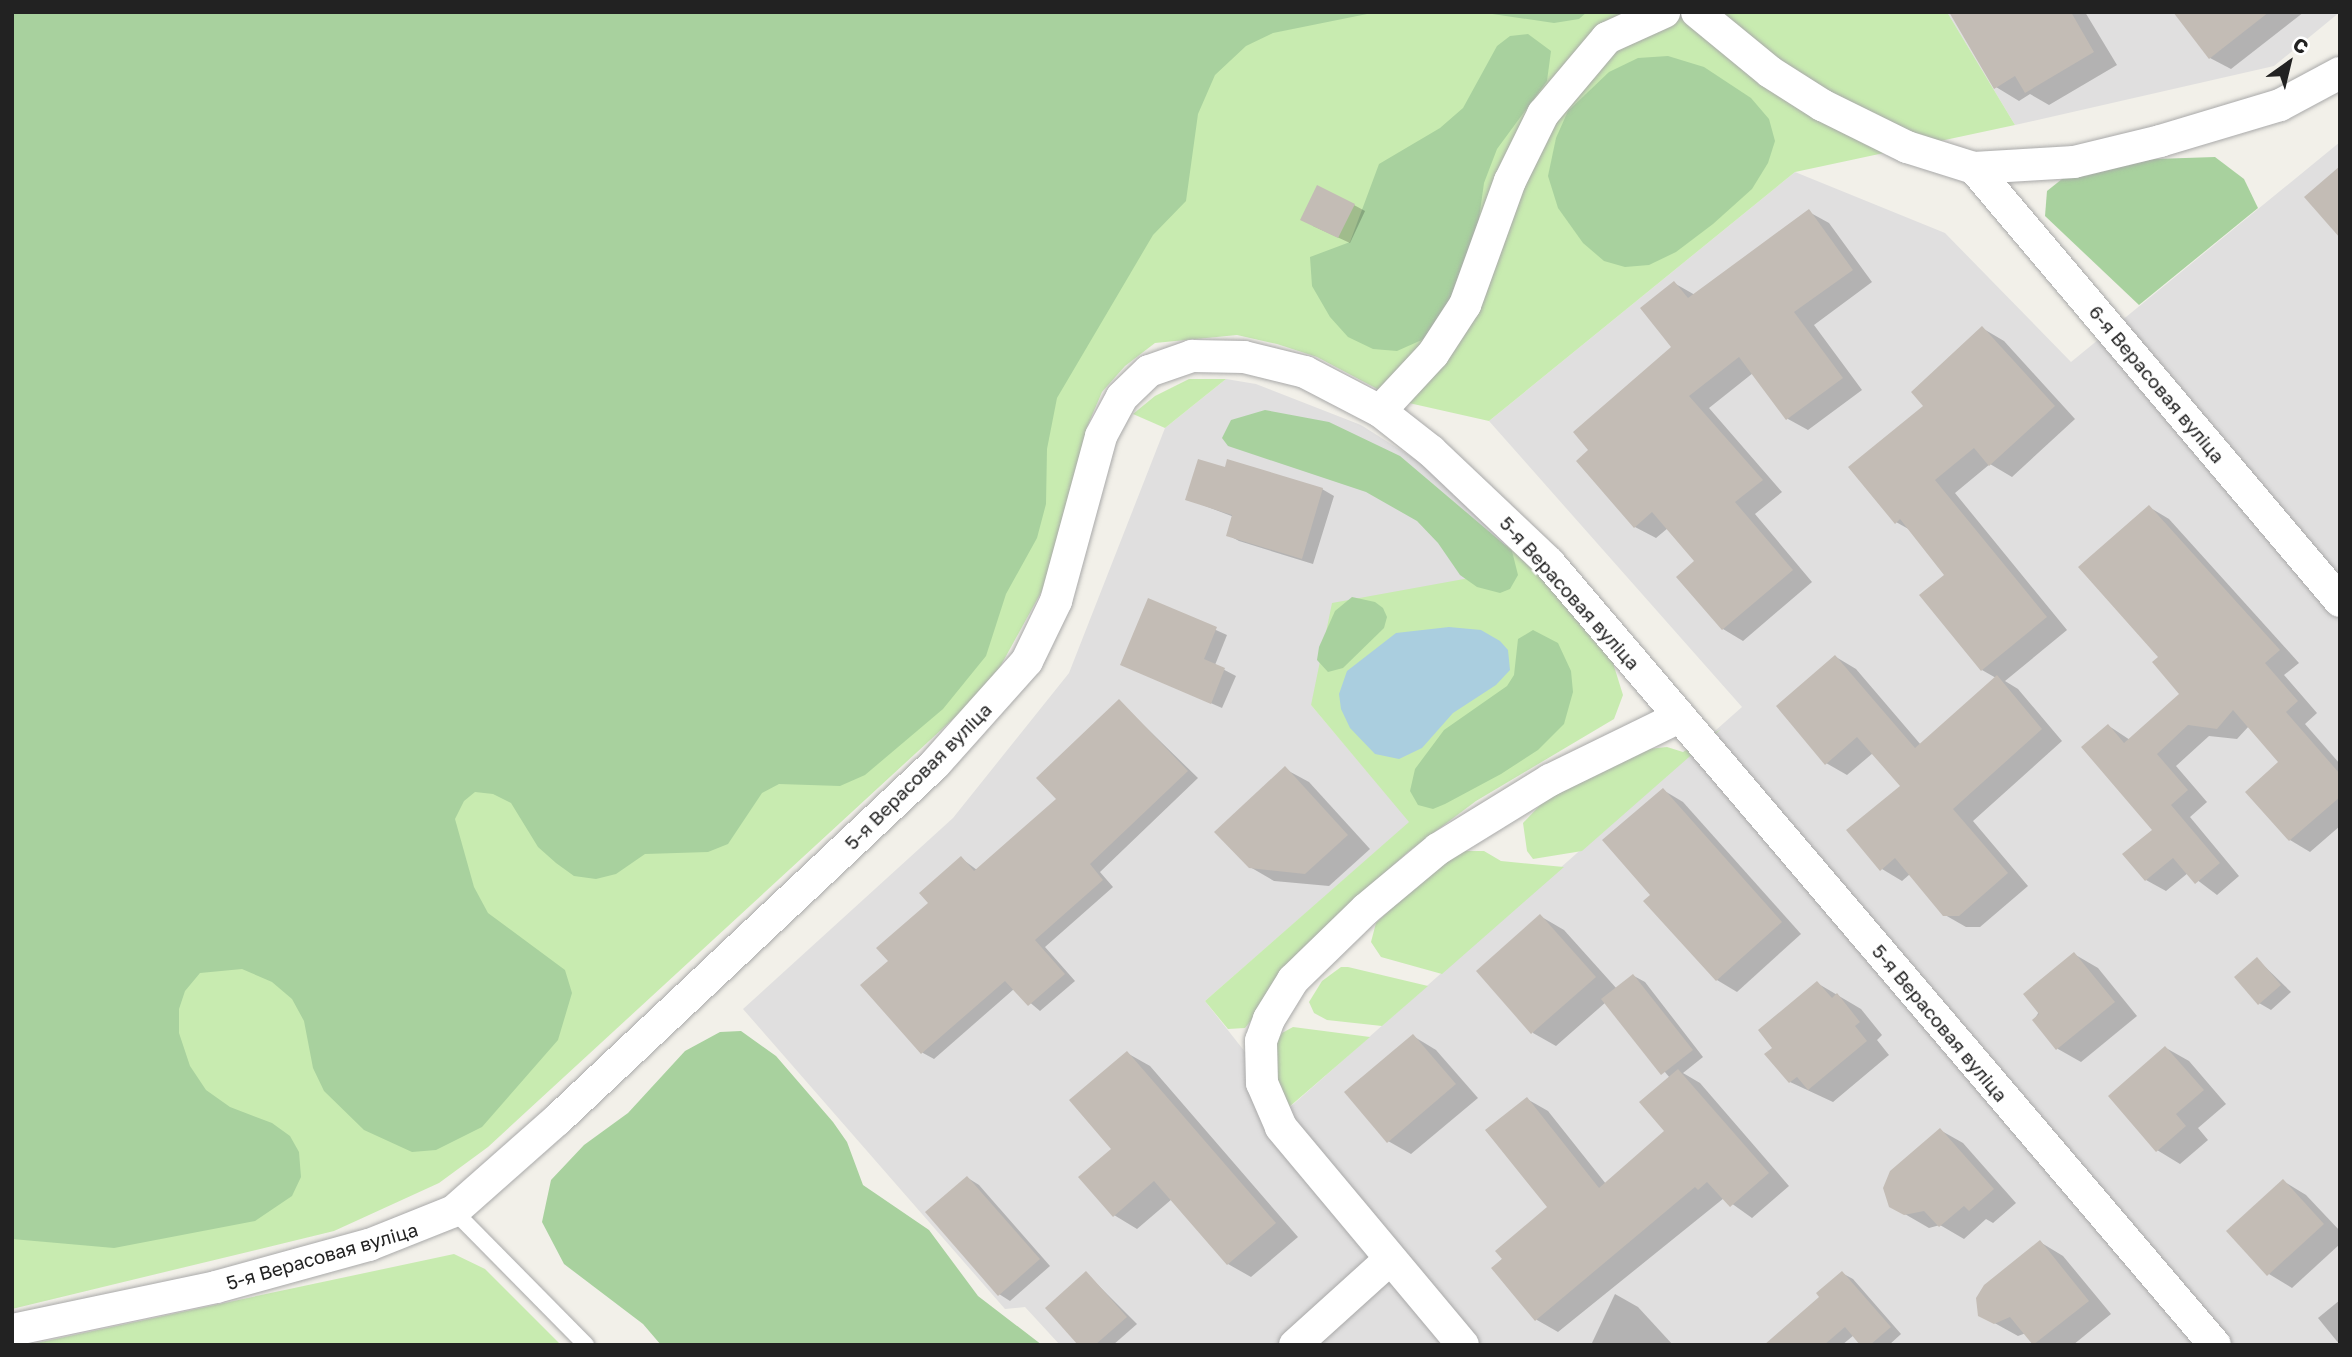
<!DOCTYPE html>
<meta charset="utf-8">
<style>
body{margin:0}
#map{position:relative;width:2352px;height:1357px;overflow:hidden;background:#f2f0e9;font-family:"Golos Text",sans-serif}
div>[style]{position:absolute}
.residential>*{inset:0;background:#e0dfdf}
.grass>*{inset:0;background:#c8ebb0}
.forest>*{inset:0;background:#a8d19e}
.water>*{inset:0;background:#aacedf}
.shadow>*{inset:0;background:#0003}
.building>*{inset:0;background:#c3bcb5}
.roads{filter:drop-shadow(0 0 2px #a9a9a9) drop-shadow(0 0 2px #a9a9a9)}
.lane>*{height:16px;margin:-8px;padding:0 8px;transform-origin:8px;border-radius:8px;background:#fff}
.street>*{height:32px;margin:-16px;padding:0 16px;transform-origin:16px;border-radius:16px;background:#fff}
span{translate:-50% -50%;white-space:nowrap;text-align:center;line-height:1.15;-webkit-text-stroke:5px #fff;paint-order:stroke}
.street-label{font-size:19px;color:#222}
.frame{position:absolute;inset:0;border:14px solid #222;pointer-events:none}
.north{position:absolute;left:2254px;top:28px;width:70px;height:70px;-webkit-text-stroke:5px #fff;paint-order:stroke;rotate:34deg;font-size:19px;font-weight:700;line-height:28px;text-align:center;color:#222}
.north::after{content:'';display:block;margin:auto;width:24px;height:32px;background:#222;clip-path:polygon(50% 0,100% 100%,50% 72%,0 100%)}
</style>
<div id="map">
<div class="residential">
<i style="clip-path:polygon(1947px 12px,2340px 12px,2274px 66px,2015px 125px)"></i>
<i style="clip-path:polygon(2340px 142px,2340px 1345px,1060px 1345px,1025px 1307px,1005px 1309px,743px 1009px,953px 818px,1069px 673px,1165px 428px,1226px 379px,1256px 384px,1361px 425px,1440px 475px,1513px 538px,1475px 577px,1311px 705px,1410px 822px,1205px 1001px,1289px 1108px,1742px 707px,1489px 421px,1795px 172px,1945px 233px,2071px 362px)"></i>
</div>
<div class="grass">
<i style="clip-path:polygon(12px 12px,1947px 12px,2015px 125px,1795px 172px,1489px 421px,1400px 401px,1317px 357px,1277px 344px,1237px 335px,1155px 343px,1125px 366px,1102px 392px,1087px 427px,1044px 587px,1000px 667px,966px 707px,488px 1147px,439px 1183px,334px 1231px,12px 1309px)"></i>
<i style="clip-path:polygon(1189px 379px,1226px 379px,1165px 428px,1133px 414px,1155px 396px)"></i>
<i style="clip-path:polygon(1513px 538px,1533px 569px,1613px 663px,1623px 695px,1614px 719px,1476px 801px,1408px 852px,1326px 926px,1245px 1028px,1228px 1029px,1205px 1001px,1409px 822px,1311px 705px,1332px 603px,1475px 577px)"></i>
<i style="clip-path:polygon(1721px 729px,1582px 851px,1533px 859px,1527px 851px,1523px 823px,1545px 800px,1648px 749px,1667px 747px,1683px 752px)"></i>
<i style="clip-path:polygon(1464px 851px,1484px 851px,1501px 861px,1564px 867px,1442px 974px,1381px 957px,1371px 942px,1376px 923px,1428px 874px)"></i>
<i style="clip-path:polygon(1341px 967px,1348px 967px,1428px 986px,1382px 1026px,1327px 1020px,1314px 1013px,1309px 1002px,1322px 981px)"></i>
<i style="clip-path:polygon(1293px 1027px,1370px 1037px,1288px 1108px,1278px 1089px,1273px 1048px,1282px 1033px)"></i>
<i style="clip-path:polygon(454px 1254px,485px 1269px,561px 1345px,27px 1345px)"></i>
</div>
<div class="forest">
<i style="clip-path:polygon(12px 12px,1377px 12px,1273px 33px,1246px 46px,1215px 75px,1198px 114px,1186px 201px,1153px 235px,1057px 398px,1047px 449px,1046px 504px,1037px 538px,1006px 594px,986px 656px,943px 709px,865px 775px,840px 786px,779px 784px,762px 793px,728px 844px,708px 852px,645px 854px,616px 874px,596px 879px,574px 876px,556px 863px,538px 847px,511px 803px,493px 794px,475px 792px,464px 801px,455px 819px,474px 887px,488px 913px,565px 970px,572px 993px,558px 1040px,482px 1127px,436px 1150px,412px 1152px,364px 1130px,324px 1091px,313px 1068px,304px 1021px,292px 999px,272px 982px,242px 969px,200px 973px,185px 991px,179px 1009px,179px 1033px,190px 1066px,206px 1090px,230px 1107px,272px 1123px,290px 1136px,299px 1152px,301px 1177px,292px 1196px,255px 1221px,114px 1248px,12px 1239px)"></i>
<i style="clip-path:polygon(1479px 12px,1587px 12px,1579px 19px,1554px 23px)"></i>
<i style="clip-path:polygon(1528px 34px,1551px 51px,1547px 81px,1497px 149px,1484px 183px,1478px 226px,1446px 313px,1424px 339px,1397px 351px,1373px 349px,1348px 337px,1330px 317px,1312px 286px,1310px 257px,1350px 242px,1379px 164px,1440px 128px,1463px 108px,1497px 46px,1510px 36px)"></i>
<i style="clip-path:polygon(1668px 56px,1704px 67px,1751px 98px,1769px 119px,1775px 141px,1768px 163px,1752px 189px,1713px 224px,1676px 252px,1649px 265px,1625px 267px,1604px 261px,1583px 243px,1558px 208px,1548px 176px,1556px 138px,1568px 111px,1609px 72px,1638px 58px)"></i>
<i style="clip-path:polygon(2215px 157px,2244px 179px,2258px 208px,2139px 305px,2045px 216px,2047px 191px,2067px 175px,2155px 159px)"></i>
<i style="clip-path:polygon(1265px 410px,1329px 422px,1400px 456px,1512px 551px,1518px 575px,1510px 589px,1500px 593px,1477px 587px,1460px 575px,1438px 543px,1417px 521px,1366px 492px,1228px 446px,1222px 438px,1231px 420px)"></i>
<i style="clip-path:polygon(1352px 597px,1375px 602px,1383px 608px,1387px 617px,1384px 628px,1343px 668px,1328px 672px,1317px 660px,1319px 647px,1335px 611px)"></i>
<i style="clip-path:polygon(1533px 630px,1558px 643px,1571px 671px,1573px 692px,1564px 724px,1538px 750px,1501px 774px,1445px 804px,1433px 809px,1418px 805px,1410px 791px,1415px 769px,1444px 730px,1507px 686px,1514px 675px,1518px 639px)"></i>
<i style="clip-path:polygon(741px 1031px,776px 1056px,833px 1122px,847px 1142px,863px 1185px,929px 1230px,978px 1296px,1042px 1345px,661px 1345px,643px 1324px,564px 1264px,542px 1222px,551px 1180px,584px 1145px,628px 1113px,685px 1051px,720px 1032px)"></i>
</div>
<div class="water">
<i style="clip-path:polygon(1449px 627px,1481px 630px,1500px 641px,1508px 650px,1510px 670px,1496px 685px,1453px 713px,1422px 748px,1399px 759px,1375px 754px,1350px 728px,1341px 709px,1339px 694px,1347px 671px,1396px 633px)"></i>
</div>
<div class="shadow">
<i style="clip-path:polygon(1951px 12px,2085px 12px,2117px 65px,2049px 105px,2030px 94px,2019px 101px,1996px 87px)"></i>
<i style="clip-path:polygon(2175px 12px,2304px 12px,2231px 69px,2210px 58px)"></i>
<i style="clip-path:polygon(1354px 205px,1365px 211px,1350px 243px,1313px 226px)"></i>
<i style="clip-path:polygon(1809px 212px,1829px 223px,1872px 282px,1814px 325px,1862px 390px,1808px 430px,1788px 419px,1753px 373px,1709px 408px,1782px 492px,1755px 514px,1812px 582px,1743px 641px,1723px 629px,1697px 561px,1668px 528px,1656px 538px,1635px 527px,1591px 450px,1673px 348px,1674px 283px,1695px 295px)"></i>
<i style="clip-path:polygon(1982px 328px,2004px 341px,2075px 419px,2012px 477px,1990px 464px,1955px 493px,2067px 630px,2005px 681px,2018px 689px,2062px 741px,1973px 821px,2028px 886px,1980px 927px,1966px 927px,1945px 915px,1910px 874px,1902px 881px,1882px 869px,1902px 786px,1873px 753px,1847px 775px,1826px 763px,1836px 657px,1856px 669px,1921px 745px,1996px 678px,1982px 670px,1946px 575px,1912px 531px,1896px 522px,1926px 406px)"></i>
<i style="clip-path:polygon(1322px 489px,1334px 496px,1313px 564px,1239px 541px,1228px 535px,1234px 517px,1187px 499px)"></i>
<i style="clip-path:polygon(2149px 507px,2169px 519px,2299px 663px,2284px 675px,2317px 713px,2305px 724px,2340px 764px,2340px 826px,2310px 852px,2290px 840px,2281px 762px,2249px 726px,2237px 739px,2209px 736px,2176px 766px,2207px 802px,2190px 817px,2239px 876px,2217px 895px,2188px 873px,2166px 891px,2146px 880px,2154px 830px,2109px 726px,2130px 740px,2182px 694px,2161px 657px)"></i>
<i style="clip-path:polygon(1149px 600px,1227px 635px,1215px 665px,1236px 676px,1222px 708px,1122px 664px)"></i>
<i style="clip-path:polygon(1119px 701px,1198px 778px,1100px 872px,1113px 887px,1045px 947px,1075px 981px,1040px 1011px,1014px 989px,934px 1059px,923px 1053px,863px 986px,890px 962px,961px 858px,977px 870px,1058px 799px)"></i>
<i style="clip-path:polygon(1285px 769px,1309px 782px,1370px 849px,1329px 886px,1274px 881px,1250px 867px)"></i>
<i style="clip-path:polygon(1663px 790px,1683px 802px,1801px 934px,1737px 992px,1717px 980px,1652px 895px)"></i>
<i style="clip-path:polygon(1540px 916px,1564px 930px,1617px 989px,1634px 976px,1645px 982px,1703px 1057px,1683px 1073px,1700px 1083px,1789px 1186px,1752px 1218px,1724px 1198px,1558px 1332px,1537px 1320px,1493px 1269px,1549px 1207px,1527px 1099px,1548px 1111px,1606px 1184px,1667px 1132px,1670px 1078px,1606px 1002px,1556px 1046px,1533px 1033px)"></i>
<i style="clip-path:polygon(2074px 954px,2098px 968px,2137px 1016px,2081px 1062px,2058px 1049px,2034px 1020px)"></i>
<i style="clip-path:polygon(2257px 959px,2291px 992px,2271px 1010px,2259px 1003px)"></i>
<i style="clip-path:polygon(1817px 983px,1861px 1009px,1882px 1035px,1877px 1040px,1889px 1055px,1833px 1102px,1790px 1082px)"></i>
<i style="clip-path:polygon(1413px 1036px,1436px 1050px,1478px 1098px,1411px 1154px,1388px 1141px)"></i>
<i style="clip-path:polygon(2166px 1048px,2189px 1061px,2226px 1104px,2198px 1128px,2208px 1140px,2180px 1164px,2157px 1150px)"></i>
<i style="clip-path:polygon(1127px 1053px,1150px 1066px,1298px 1237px,1251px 1277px,1228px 1264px,1172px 1199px,1137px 1229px,1114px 1215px,1113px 1149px)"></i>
<i style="clip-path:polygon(1940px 1130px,1963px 1143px,2016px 1203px,1993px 1223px,1986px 1219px,1964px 1239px,1940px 1225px,1929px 1228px,1891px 1206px)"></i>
<i style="clip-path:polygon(968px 1178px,979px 1185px,1050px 1266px,1010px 1301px,999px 1294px)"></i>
<i style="clip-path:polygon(2283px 1181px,2306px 1195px,2340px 1231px,2340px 1244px,2292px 1288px,2269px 1274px)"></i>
<i style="clip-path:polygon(2040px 1242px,2063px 1256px,2111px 1314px,2073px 1345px,2036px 1345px,2026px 1333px,2018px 1336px,1980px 1315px)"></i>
<i style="clip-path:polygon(1086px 1273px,1137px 1324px,1113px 1345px,1080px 1345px)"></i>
<i style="clip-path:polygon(1842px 1273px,1853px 1279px,1901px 1334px,1889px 1345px,1862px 1345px,1854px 1335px,1842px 1345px,1766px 1345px,1822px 1297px)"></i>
<i style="clip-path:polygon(1615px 1294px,1638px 1307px,1673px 1345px,1591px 1345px)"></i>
<i style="clip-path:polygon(2340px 1300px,2340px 1345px,2318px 1318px)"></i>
</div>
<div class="building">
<i style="clip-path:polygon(1949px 12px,2071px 12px,2094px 52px,2025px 93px,2015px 76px,1994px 89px)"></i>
<i style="clip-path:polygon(2173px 12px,2269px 12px,2209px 59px)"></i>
<i style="clip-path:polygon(2340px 166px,2340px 238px,2304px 197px)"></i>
<i style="clip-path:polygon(1317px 185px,1355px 204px,1338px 238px,1300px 220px)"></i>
<i style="clip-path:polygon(1809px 209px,1853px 270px,1794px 312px,1843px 378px,1786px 420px,1739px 357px,1689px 396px,1763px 480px,1735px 502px,1793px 570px,1722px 630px,1676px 577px,1694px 561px,1652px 512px,1634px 528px,1576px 461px,1588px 450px,1573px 432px,1671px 347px,1640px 308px,1674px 281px,1688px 298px)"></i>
<i style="clip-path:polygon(1982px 326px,2055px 406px,1989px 466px,1974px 448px,1935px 480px,2047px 617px,1981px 671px,1919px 595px,1944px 575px,1900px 519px,1895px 524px,1848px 467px,1923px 406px,1911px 392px)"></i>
<i style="clip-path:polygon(1198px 459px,1225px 467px,1227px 459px,1323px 488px,1302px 559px,1226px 536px,1232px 515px,1185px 500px)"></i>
<i style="clip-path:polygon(2149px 505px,2280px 650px,2265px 663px,2298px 701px,2286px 712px,2340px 774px,2340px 797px,2289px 841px,2245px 792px,2278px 762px,2233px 710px,2217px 729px,2188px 725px,2157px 754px,2188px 790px,2171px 805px,2220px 863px,2195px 884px,2173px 858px,2145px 881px,2122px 854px,2152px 830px,2081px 747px,2108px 724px,2124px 743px,2179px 694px,2152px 662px,2158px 657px,2078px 567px)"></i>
<i style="clip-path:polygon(1148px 598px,1217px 627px,1204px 659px,1225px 668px,1211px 704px,1120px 665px)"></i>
<i style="clip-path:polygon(1835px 655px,1915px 748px,1997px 675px,2042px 729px,1953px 809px,2008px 873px,1959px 916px,1943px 916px,1895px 858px,1880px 871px,1846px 830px,1900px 786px,1857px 737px,1825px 765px,1776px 706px)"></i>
<i style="clip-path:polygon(1119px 699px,1188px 771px,1090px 864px,1103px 880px,1035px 940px,1065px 974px,1028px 1006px,1005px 981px,921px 1054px,860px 985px,888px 961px,876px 948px,928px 903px,919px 893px,961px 856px,974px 871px,1056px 799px,1036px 778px)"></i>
<i style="clip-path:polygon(1285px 766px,1348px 835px,1305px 874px,1249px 868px,1214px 832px)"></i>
<i style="clip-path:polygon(1663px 788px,1782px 922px,1716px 981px,1643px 901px,1650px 895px,1602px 840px)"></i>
<i style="clip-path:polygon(1540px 914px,1596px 977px,1531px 1034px,1476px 971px)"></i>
<i style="clip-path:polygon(2074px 952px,2115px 1002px,2056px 1050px,2032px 1020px,2039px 1014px,2023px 994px)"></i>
<i style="clip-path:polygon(2257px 957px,2281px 985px,2258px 1005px,2234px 977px)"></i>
<i style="clip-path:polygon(1633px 974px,1693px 1050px,1661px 1075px,1601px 999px)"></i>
<i style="clip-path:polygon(1817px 981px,1832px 998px,1837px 993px,1860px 1022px,1855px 1026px,1867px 1041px,1808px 1090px,1797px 1077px,1789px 1083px,1764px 1054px,1772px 1048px,1758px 1030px)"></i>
<i style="clip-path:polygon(1413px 1034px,1456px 1084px,1387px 1143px,1344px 1092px)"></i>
<i style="clip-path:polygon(2165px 1046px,2204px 1090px,2176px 1114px,2186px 1126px,2156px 1152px,2108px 1096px)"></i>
<i style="clip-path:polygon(1127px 1051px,1276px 1223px,1227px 1265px,1154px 1181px,1113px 1217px,1078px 1177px,1111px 1149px,1069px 1100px)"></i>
<i style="clip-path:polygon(1678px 1069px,1769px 1173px,1730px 1207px,1707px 1182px,1698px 1190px,1695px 1187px,1535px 1321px,1491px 1268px,1502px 1259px,1495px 1251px,1547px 1207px,1485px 1130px,1527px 1097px,1599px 1188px,1664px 1131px,1639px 1102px)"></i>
<i style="clip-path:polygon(1940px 1128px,1994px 1189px,1969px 1211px,1964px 1206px,1939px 1227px,1924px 1211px,1904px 1215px,1889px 1207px,1883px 1188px,1890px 1171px)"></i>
<i style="clip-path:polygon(967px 1176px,1040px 1259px,998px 1296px,925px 1212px)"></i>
<i style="clip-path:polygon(2283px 1179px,2324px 1224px,2267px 1276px,2226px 1231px)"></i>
<i style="clip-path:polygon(2040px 1240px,2089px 1301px,2033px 1345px,2010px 1317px,1994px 1324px,1978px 1316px,1976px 1298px,1984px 1285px)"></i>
<i style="clip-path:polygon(1086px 1271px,1127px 1317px,1095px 1345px,1078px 1345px,1045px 1308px)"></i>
<i style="clip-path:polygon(1842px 1271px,1891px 1327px,1870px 1345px,1860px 1345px,1845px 1327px,1824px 1345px,1764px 1345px,1819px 1297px,1816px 1293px)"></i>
</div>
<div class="roads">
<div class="lane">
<i style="left:454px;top:1211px;width:188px;rotate:45.4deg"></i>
</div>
<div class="street">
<i style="left:1697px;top:12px;width:94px;rotate:39.4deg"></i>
<i style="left:1770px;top:72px;width:62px;rotate:32.4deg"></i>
<i style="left:1822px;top:105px;width:95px;rotate:26.3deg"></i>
<i style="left:1907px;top:147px;width:70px;rotate:17.4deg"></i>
<i style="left:1974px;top:168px;width:100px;rotate:-3.4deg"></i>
<i style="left:2074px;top:162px;width:89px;rotate:-13.7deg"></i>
<i style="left:2160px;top:141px;width:125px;rotate:-16.7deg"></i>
<i style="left:2280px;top:105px;width:68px;rotate:-28.1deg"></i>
<i style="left:1974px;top:168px;width:567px;rotate:49.79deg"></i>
<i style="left:1380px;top:411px;width:78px;rotate:-47.1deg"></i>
<i style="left:1433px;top:354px;width:59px;rotate:-56.9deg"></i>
<i style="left:1465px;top:305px;width:132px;rotate:-70.1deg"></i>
<i style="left:1510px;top:181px;width:75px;rotate:-63.8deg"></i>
<i style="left:1543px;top:114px;width:99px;rotate:-49.9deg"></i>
<i style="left:1607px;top:38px;width:63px;rotate:-24.5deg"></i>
<i style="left:12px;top:1330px;width:208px;rotate:-11.9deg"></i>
<i style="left:216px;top:1287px;width:159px;rotate:-15.4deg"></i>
<i style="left:369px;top:1245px;width:92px;rotate:-21.8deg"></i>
<i style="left:454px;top:1211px;width:137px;rotate:-41.5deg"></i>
<i style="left:557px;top:1120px;width:519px;rotate:-43.28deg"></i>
<i style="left:935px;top:764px;width:138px;rotate:-48.2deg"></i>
<i style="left:1027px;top:661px;width:67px;rotate:-64.2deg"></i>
<i style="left:1056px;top:601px;width:171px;rotate:-74.7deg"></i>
<i style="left:1101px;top:436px;width:44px;rotate:-61.7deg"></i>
<i style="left:1122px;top:397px;width:37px;rotate:-44deg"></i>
<i style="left:1149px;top:371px;width:46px;rotate:-19.2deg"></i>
<i style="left:1192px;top:356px;width:52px;rotate:1.1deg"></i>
<i style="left:1244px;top:357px;width:63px;rotate:13.8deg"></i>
<i style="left:1305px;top:372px;width:85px;rotate:27.5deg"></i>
<i style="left:1380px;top:411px;width:65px;rotate:38.1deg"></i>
<i style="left:1431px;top:451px;width:163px;rotate:43.5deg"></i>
<i style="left:1549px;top:563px;width:1027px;rotate:49.58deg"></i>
<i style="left:1295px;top:1345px;width:127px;rotate:-42.1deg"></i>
<i style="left:1463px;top:1345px;width:284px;rotate:-129.9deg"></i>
<i style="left:1281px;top:1127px;width:48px;rotate:-113.4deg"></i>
<i style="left:1262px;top:1083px;width:42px;rotate:-91.4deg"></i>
<i style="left:1261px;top:1041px;width:23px;rotate:-70deg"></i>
<i style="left:1269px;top:1019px;width:46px;rotate:-58.4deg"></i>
<i style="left:1293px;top:980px;width:102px;rotate:-44.2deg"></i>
<i style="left:1366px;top:909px;width:94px;rotate:-39.8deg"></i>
<i style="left:1438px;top:849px;width:132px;rotate:-31.6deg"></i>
<i style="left:1550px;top:780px;width:144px;rotate:-26deg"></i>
</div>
</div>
<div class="street-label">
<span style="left:2157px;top:384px;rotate:50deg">6-я Верасовая вуліца</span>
<span style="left:1570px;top:593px;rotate:48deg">5-я Верасовая вуліца</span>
<span style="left:918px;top:776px;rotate:-45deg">5-я Верасовая вуліца</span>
<span style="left:1940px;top:1023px;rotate:50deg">5-я Верасовая вуліца</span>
<span style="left:322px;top:1256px;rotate:-16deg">5-я Верасовая вуліца</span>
</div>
<div class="frame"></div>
<div class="north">С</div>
</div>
